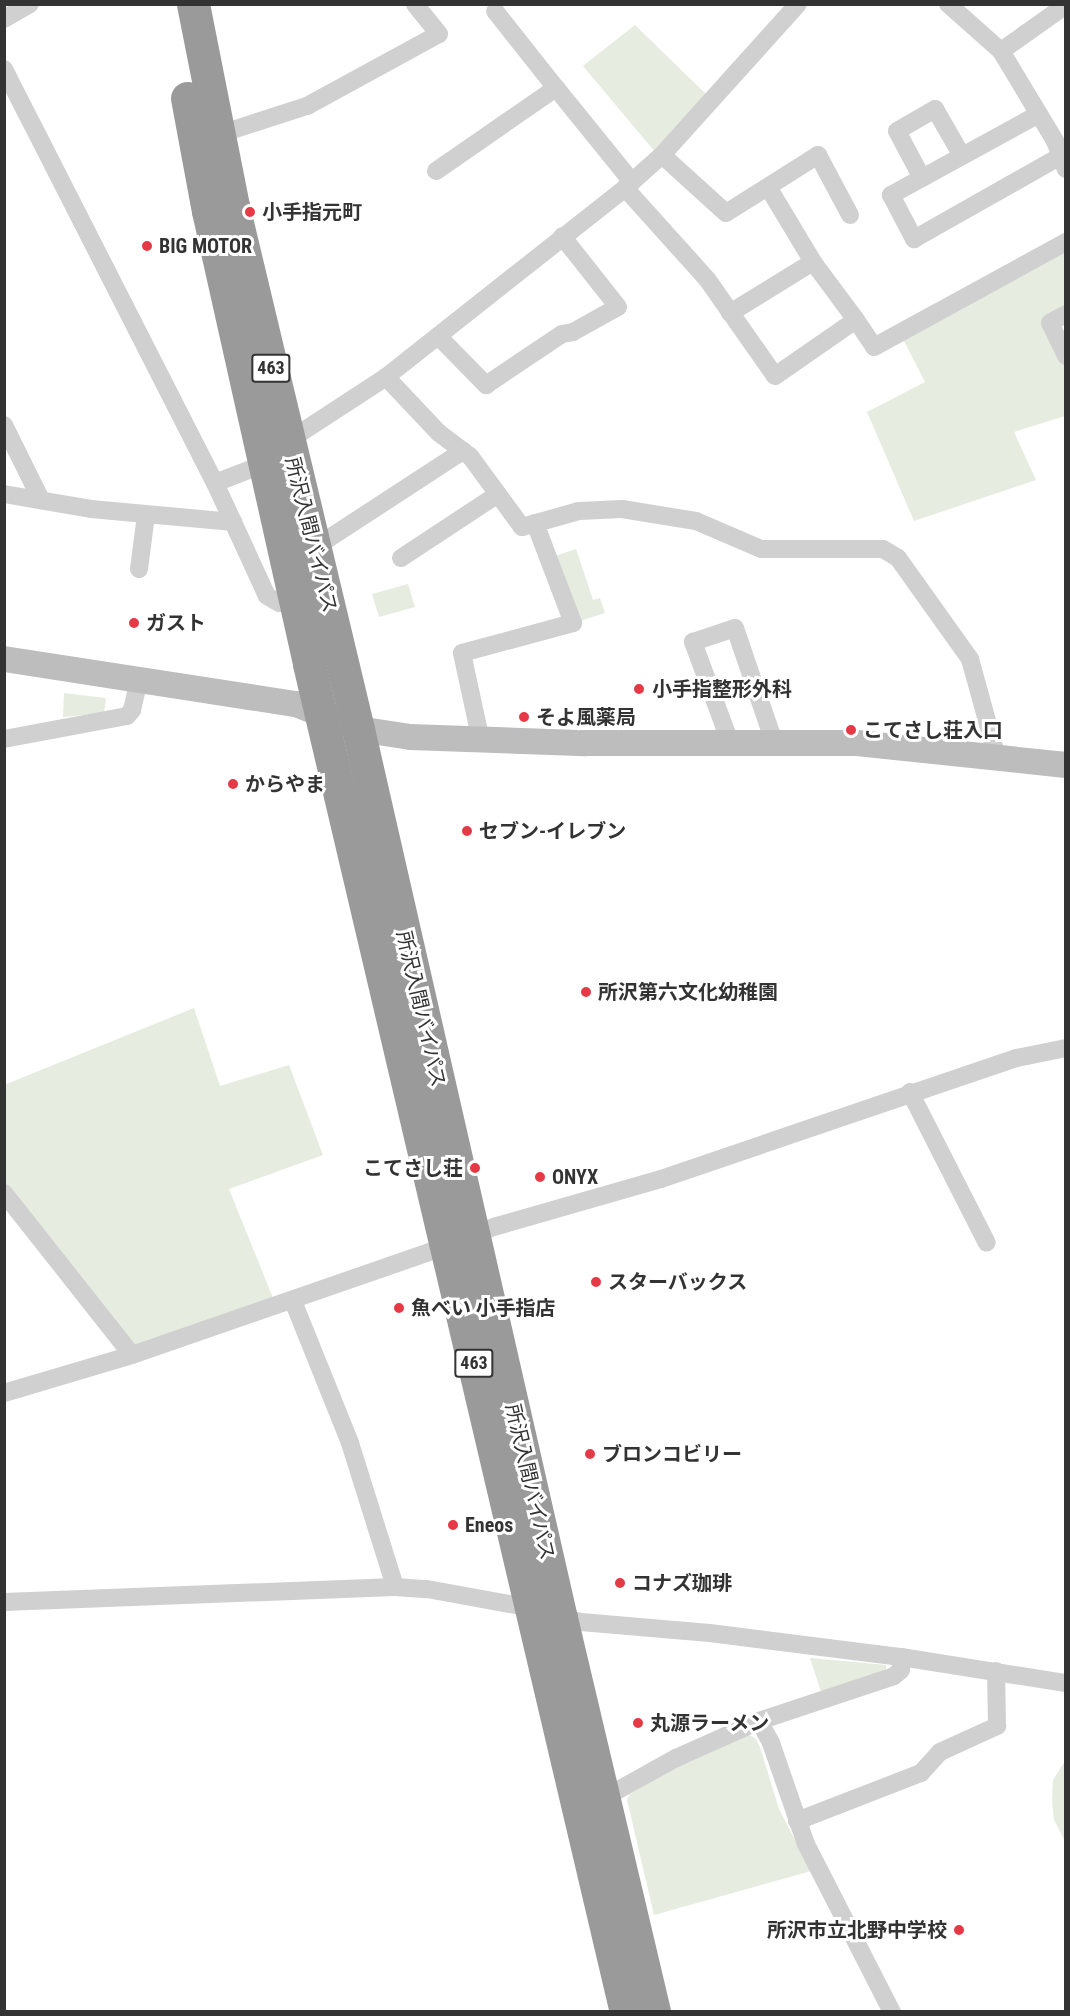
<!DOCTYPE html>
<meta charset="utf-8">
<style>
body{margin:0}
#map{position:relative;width:1070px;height:2016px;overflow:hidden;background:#fff;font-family:"Roboto Condensed","Noto Sans JP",sans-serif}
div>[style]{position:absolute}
.green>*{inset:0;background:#e6ecdf}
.street>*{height:18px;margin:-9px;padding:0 9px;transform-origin:9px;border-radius:9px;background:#d0d0d0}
.secondary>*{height:26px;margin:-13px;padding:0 13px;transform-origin:13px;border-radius:13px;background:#bdbdbd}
.highway>*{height:33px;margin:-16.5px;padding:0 16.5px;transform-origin:16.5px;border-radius:16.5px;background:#9a9a9a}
.dots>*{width:16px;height:16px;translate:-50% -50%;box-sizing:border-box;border:3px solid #fff;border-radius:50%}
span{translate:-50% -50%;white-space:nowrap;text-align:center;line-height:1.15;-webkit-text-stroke:6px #fff;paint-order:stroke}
.shield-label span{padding:2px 4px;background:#fff;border:2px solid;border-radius:4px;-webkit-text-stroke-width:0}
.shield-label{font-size:18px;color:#333;font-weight:700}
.poi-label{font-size:20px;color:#333;font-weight:700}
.left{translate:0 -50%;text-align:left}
.right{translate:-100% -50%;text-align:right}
.street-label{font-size:20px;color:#333}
.frame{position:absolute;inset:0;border:6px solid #333;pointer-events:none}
</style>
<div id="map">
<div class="green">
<i style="clip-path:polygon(635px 25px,708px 96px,656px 153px,583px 66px)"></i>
<i style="clip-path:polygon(1065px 247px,1065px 308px,1044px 321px,1065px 365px,1065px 416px,1014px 432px,1036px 480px,914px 521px,867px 412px,925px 382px,902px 337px)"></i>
<i style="clip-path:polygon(576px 549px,593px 600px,600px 598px,605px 613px,571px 624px,549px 558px)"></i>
<i style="clip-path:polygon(408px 584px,415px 607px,379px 617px,372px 594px)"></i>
<i style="clip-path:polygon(64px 693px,106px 698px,104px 713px,63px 717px)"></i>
<i style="clip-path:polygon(194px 1008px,220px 1086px,289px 1065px,323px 1155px,229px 1189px,275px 1303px,134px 1349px,5px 1191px,4px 1085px)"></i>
<i style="clip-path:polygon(810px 1658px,886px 1665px,886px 1672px,821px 1692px)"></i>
<i style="clip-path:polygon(749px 1735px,756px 1739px,760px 1747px,779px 1809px,811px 1871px,654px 1915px,627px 1800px,629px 1795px,678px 1764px)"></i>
<i style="clip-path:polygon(1065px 1761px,1065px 1841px,1054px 1820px,1052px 1801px,1053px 1780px)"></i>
</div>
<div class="street">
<i style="left:948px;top:4px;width:71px;rotate:41.6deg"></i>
<i style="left:1001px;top:51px;width:105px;rotate:59deg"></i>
<i style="left:1055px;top:141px;width:30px;rotate:69deg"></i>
<i style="left:4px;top:19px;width:30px;rotate:-30deg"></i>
<i style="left:1001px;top:51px;width:80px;rotate:-35.3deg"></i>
<i style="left:4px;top:69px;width:465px;rotate:63deg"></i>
<i style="left:215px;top:483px;width:124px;rotate:65.3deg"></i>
<i style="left:267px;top:596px;width:14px;rotate:30deg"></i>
<i style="left:556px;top:88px;width:121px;rotate:51deg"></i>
<i style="left:1039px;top:114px;width:169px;rotate:151.3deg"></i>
<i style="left:891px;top:195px;width:50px;rotate:62.4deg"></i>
<i style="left:914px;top:239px;width:169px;rotate:-29.5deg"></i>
<i style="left:217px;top:135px;width:95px;rotate:-17.9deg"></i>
<i style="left:307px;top:106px;width:150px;rotate:-28.6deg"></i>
<i style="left:439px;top:34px;width:38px;rotate:-129deg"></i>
<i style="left:662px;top:155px;width:86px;rotate:42.2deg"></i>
<i style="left:726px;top:213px;width:109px;rotate:-32.2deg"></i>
<i style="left:818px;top:155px;width:68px;rotate:61.9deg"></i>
<i style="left:436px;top:171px;width:146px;rotate:-34.7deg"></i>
<i style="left:556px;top:88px;width:98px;rotate:-128.4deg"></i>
<i style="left:922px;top:178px;width:53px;rotate:-118deg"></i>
<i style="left:897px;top:131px;width:44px;rotate:-30.1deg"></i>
<i style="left:935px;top:109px;width:54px;rotate:60.1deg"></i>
<i style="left:768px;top:187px;width:87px;rotate:59deg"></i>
<i style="left:813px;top:262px;width:72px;rotate:53.4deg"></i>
<i style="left:625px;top:188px;width:122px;rotate:48deg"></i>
<i style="left:707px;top:279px;width:118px;rotate:55deg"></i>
<i style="left:775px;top:376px;width:98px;rotate:-34.7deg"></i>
<i style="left:856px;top:320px;width:32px;rotate:56deg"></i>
<i style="left:874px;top:347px;width:219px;rotate:-28.7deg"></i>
<i style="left:730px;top:313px;width:97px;rotate:-31.6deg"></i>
<i style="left:1066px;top:314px;width:18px;rotate:151deg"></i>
<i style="left:1050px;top:323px;width:37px;rotate:64deg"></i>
<i style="left:438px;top:336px;width:69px;rotate:45.6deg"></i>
<i style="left:486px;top:385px;width:92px;rotate:-33.9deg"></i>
<i style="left:562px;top:334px;width:11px;rotate:-10deg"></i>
<i style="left:573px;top:332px;width:51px;rotate:-29.1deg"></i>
<i style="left:618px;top:307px;width:90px;rotate:-128.3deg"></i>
<i style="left:386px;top:377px;width:77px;rotate:46.6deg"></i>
<i style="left:439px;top:433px;width:39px;rotate:37deg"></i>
<i style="left:470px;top:456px;width:88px;rotate:53.8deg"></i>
<i style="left:522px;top:527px;width:59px;rotate:-15.7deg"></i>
<i style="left:579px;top:511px;width:43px;rotate:-2.7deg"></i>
<i style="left:622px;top:509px;width:75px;rotate:9.2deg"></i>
<i style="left:696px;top:521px;width:71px;rotate:23.3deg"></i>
<i style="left:761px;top:549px;width:122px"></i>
<i style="left:883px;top:549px;width:17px;rotate:31deg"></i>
<i style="left:898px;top:558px;width:124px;rotate:54.5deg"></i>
<i style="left:970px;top:659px;width:102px;rotate:74.6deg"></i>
<i style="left:4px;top:425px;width:84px;rotate:63.7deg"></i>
<i style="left:288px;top:441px;width:117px;rotate:-33.1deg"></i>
<i style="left:386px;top:377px;width:305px;rotate:-38.3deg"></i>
<i style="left:625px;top:188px;width:50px;rotate:-41.7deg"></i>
<i style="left:662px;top:155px;width:203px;rotate:-48deg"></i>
<i style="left:215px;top:483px;width:53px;rotate:-21.2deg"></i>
<i style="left:4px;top:494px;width:88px;rotate:9.8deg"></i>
<i style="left:91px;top:509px;width:143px;rotate:5.2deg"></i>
<i style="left:314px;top:548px;width:178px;rotate:-33.1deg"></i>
<i style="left:401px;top:558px;width:116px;rotate:-33.4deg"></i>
<i style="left:139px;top:569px;width:54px;rotate:-82.6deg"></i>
<i style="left:4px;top:739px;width:125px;rotate:-10.6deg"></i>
<i style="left:127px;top:716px;width:8px;rotate:-50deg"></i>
<i style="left:132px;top:710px;width:32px;rotate:-77deg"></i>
<i style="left:481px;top:741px;width:90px;rotate:-102.2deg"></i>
<i style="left:462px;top:653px;width:115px;rotate:-15.1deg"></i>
<i style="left:573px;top:623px;width:107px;rotate:-110.8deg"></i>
<i style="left:730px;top:742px;width:107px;rotate:-110.3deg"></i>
<i style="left:693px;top:642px;width:44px;rotate:-18.4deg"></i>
<i style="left:735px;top:628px;width:120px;rotate:71.1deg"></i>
<i style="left:910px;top:1092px;width:169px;rotate:63deg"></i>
<i style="left:4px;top:1193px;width:206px;rotate:51.7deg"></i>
<i style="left:473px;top:1235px;width:26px;rotate:-21deg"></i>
<i style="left:497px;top:1226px;width:171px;rotate:-16deg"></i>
<i style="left:661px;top:1179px;width:376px;rotate:-18.8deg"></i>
<i style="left:1017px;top:1058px;width:50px;rotate:-11.5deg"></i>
<i style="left:293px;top:1301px;width:153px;rotate:68.1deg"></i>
<i style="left:350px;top:1443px;width:151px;rotate:72.6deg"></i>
<i style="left:4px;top:1393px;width:134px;rotate:-16.5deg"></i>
<i style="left:132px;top:1355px;width:333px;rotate:-19.1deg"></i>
<i style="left:4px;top:1602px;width:391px;rotate:-2.2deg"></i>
<i style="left:395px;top:1587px;width:32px;rotate:4deg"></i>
<i style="left:427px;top:1589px;width:107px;rotate:10.3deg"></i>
<i style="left:532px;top:1608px;width:31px;rotate:19deg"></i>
<i style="left:561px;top:1618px;width:20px;rotate:11deg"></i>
<i style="left:581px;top:1622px;width:129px;rotate:4.9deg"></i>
<i style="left:710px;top:1633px;width:193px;rotate:7.2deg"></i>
<i style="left:901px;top:1657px;width:167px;rotate:9deg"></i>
<i style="left:759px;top:1721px;width:142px;rotate:-18.4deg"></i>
<i style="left:894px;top:1676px;width:9px;rotate:-41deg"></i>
<i style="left:901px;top:1670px;width:13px;rotate:-90deg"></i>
<i style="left:604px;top:1798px;width:82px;rotate:-29.1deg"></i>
<i style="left:676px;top:1758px;width:91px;rotate:-24deg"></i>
<i style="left:759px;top:1721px;width:25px;rotate:61deg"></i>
<i style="left:771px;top:1743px;width:107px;rotate:70.9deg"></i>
<i style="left:806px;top:1844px;width:189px;rotate:62.9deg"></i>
<i style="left:797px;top:1821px;width:133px;rotate:-21.2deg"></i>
<i style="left:921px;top:1773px;width:28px;rotate:-48deg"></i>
<i style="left:940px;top:1752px;width:63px;rotate:-24.5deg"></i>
<i style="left:997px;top:1726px;width:55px;rotate:-91deg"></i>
</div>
<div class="secondary">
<i style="left:4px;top:659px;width:295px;rotate:8.8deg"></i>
<i style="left:296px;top:704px;width:67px;rotate:22deg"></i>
<i style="left:358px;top:729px;width:53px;rotate:8.7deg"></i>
<i style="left:410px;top:737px;width:176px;rotate:2deg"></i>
<i style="left:586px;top:743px;width:271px"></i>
<i style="left:857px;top:743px;width:210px;rotate:6deg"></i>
</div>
<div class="highway">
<i style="left:193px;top:4px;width:206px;rotate:78.8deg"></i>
<i style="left:233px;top:206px;width:538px;rotate:76.56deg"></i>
<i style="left:358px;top:729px;width:912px;rotate:77.14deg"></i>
<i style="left:561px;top:1618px;width:405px;rotate:76.7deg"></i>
<i style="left:187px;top:98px;width:115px;rotate:79.5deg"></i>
<i style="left:208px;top:211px;width:464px;rotate:77.4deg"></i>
<i style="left:309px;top:664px;width:1385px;rotate:76.77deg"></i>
</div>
<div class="dots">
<i style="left:250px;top:212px;background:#e63946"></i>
<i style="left:147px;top:246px;background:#e63946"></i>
<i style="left:134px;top:623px;background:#e63946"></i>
<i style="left:639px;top:689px;background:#e63946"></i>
<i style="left:524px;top:717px;background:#e63946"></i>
<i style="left:851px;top:730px;background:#e63946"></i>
<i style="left:233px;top:784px;background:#e63946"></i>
<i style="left:467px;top:831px;background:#e63946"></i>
<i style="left:586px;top:992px;background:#e63946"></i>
<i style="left:475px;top:1168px;background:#e63946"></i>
<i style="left:540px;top:1177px;background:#e63946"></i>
<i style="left:596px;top:1282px;background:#e63946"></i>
<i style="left:399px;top:1308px;background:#e63946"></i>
<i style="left:590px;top:1454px;background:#e63946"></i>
<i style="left:453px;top:1525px;background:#e63946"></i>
<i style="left:620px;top:1583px;background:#e63946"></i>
<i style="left:638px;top:1723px;background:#e63946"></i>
<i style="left:959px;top:1930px;background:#e63946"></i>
</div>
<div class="shield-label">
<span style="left:271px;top:368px">463</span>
<span style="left:474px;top:1363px">463</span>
</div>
<div class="poi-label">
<span class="left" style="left:262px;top:212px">小手指元町</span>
<span class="left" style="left:159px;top:246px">BIG MOTOR</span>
<span class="left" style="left:146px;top:623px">ガスト</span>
<span class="left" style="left:652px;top:689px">小手指整形外科</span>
<span class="left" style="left:536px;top:717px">そよ風薬局</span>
<span class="left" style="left:863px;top:730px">こてさし荘入口</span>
<span class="left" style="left:245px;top:784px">からやま</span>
<span class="left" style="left:479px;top:831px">セブン-イレブン</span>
<span class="left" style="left:598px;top:992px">所沢第六文化幼稚園</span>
<span class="right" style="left:463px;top:1168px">こてさし荘</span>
<span class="left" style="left:552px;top:1177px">ONYX</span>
<span class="left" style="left:608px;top:1282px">スターバックス</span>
<span class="left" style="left:411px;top:1308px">魚べい 小手指店</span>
<span class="left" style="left:602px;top:1454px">ブロンコビリー</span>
<span class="left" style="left:465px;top:1525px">Eneos</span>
<span class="left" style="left:632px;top:1583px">コナズ珈琲</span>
<span class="left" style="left:650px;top:1723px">丸源ラーメン</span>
<span class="right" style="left:947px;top:1930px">所沢市立北野中学校</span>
</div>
<div class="street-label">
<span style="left:311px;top:535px;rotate:76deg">所沢入間バイパス</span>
<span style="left:421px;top:1009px;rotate:77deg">所沢入間バイパス</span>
<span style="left:530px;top:1482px;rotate:77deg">所沢入間バイパス</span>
</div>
<div class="frame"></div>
</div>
